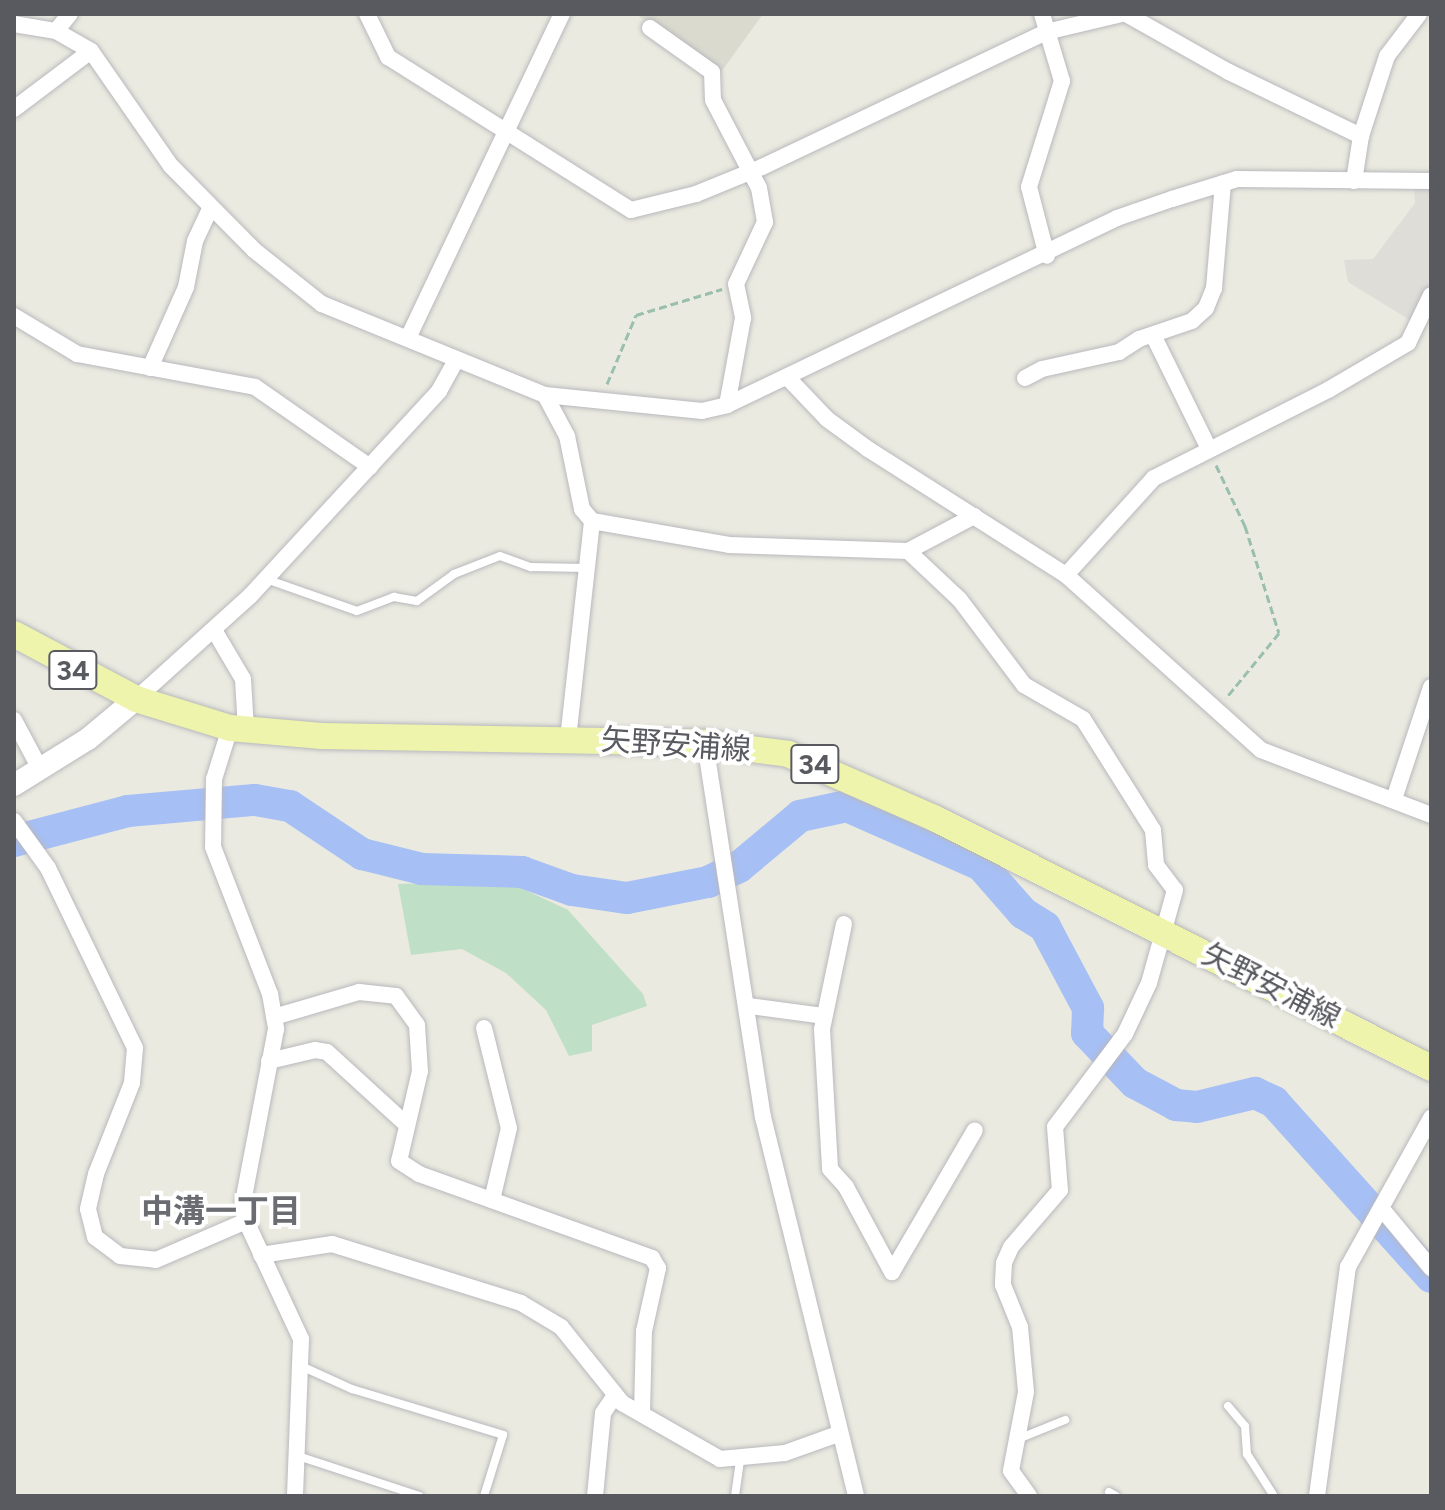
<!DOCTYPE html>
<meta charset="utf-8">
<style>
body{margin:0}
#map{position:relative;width:1445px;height:1510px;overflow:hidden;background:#eaeae0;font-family:Figtree,"Noto Sans JP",sans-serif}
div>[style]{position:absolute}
.industrial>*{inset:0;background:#deddd8}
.education>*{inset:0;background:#dadacf}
.green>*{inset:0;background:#bfdfc7}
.river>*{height:32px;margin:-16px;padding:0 16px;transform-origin:16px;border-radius:16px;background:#a6bff4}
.path>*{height:3px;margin-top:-1.5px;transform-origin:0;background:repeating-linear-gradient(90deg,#9abfad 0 8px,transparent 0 12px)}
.roads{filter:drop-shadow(0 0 2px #b8b8bd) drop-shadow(0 0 2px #b8b8bd)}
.lane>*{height:8px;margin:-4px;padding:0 4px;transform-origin:4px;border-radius:4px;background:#fff}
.street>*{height:16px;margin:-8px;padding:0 8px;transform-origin:8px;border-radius:8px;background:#fff}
.secondary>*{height:22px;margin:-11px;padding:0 11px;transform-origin:11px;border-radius:11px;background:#fff}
.primary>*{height:26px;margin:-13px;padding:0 13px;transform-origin:13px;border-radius:13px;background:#eef4ab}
span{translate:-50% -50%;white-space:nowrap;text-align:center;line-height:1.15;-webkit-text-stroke:8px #fff;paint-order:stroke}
.shield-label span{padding:2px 6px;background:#fff;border:2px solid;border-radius:6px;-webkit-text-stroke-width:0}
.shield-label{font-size:28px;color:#595a5f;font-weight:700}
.street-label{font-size:30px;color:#595a5f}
.neighbourhood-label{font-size:32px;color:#6a6c71;font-weight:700}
.frame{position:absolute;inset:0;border:16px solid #595a5f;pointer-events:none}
</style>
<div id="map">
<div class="industrial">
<i style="clip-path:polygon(1414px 187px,1431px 188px,1431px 284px,1413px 322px,1348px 282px,1344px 260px,1373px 259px,1415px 203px)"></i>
</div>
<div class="education">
<i style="clip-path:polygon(636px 14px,763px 14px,721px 72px)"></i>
</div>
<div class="green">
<i style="clip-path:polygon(506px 881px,568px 910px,643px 994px,647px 1006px,592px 1025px,592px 1051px,569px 1056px,546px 1010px,506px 973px,462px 949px,411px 955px,398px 884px)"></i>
</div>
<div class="river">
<i style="left:14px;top:841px;width:118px;rotate:-14.7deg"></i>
<i style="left:128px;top:811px;width:127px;rotate:-5deg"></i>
<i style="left:255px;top:800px;width:36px;rotate:10deg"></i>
<i style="left:290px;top:806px;width:87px;rotate:33.7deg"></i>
<i style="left:362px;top:854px;width:62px;rotate:14deg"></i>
<i style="left:422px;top:869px;width:100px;rotate:1.7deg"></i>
<i style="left:522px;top:872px;width:53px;rotate:19.8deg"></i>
<i style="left:572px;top:890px;width:56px;rotate:8.3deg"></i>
<i style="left:627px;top:898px;width:83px;rotate:-11.2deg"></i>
<i style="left:708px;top:882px;width:34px;rotate:-26deg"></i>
<i style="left:739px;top:867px;width:80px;rotate:-39.9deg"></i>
<i style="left:800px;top:816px;width:48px;rotate:-12deg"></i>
<i style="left:847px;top:806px;width:146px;rotate:23.8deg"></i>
<i style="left:981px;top:865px;width:64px;rotate:48.8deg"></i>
<i style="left:1023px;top:913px;width:26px;rotate:32deg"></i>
<i style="left:1045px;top:927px;width:92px;rotate:62deg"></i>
<i style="left:1088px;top:1008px;width:25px;rotate:92deg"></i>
<i style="left:1087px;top:1033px;width:69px;rotate:46.2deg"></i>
<i style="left:1135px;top:1083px;width:47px;rotate:28.2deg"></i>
<i style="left:1176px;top:1105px;width:21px;rotate:5deg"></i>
<i style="left:1197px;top:1107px;width:60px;rotate:-13.6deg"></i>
<i style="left:1255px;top:1093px;width:21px;rotate:25deg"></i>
<i style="left:1274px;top:1102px;width:235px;rotate:48.1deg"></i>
</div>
<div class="path">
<i style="left:607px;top:384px;width:75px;rotate:-67.2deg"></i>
<i style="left:636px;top:315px;width:90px;rotate:-16.8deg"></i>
<i style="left:1216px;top:465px;width:68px;rotate:64.6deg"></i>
<i style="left:1245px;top:526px;width:112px;rotate:72.4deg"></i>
<i style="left:1279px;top:633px;width:84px;rotate:129.2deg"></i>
</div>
<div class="roads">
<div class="lane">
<i style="left:266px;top:579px;width:96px;rotate:19.4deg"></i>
<i style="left:357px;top:611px;width:40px;rotate:-21deg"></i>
<i style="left:394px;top:597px;width:23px;rotate:10deg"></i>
<i style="left:417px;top:601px;width:46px;rotate:-36.1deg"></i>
<i style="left:454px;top:574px;width:49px;rotate:-21.4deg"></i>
<i style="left:500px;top:556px;width:33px;rotate:20deg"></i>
<i style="left:531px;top:567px;width:55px;rotate:1deg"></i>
<i style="left:301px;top:1366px;width:56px;rotate:24.3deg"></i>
<i style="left:352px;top:1389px;width:158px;rotate:16.9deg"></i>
<i style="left:503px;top:1435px;width:64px;rotate:107.3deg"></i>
<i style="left:1228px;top:1406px;width:26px;rotate:50deg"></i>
<i style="left:1245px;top:1426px;width:28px;rotate:86deg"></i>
<i style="left:1247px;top:1454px;width:50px;rotate:57.3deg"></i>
<i style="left:1018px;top:1439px;width:51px;rotate:-22deg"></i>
<i style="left:298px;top:1456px;width:128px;rotate:18.2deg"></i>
<i style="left:1109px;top:1492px;width:8px;rotate:30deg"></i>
<i style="left:735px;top:1496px;width:36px;rotate:-82deg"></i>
</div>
<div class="street">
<i style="left:367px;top:14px;width:48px;rotate:64deg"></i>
<i style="left:388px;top:57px;width:287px;rotate:32.2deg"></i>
<i style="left:631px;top:210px;width:67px;rotate:-13.8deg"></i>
<i style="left:696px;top:194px;width:71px;rotate:-22.2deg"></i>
<i style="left:762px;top:167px;width:314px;rotate:-25.4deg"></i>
<i style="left:1046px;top:32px;width:78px;rotate:-13.3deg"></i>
<i style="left:1042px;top:14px;width:70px;rotate:73.4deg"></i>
<i style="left:1062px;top:81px;width:111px;rotate:107.3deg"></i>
<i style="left:1029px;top:187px;width:71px;rotate:75.4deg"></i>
<i style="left:1126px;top:14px;width:118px;rotate:29.4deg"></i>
<i style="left:1229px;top:72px;width:147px;rotate:25.9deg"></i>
<i style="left:14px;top:24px;width:43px;rotate:9.5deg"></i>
<i style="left:56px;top:31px;width:40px;rotate:29.7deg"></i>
<i style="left:91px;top:51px;width:140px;rotate:55.2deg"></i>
<i style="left:171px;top:166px;width:118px;rotate:45.3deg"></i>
<i style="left:254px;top:250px;width:87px;rotate:38.5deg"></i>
<i style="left:322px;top:304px;width:241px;rotate:22.2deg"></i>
<i style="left:545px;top:395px;width:158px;rotate:5.8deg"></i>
<i style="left:702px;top:411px;width:26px;rotate:-13deg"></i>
<i style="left:727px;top:405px;width:433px;rotate:-25.6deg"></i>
<i style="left:1117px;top:218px;width:58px;rotate:-19.1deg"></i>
<i style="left:1172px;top:199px;width:68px;rotate:-17.1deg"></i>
<i style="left:1237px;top:179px;width:194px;rotate:0.6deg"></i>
<i style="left:650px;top:28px;width:76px;rotate:35.4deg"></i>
<i style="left:712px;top:72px;width:28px;rotate:88deg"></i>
<i style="left:713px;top:100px;width:99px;rotate:62.4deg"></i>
<i style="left:759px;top:188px;width:35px;rotate:80deg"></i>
<i style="left:765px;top:222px;width:68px;rotate:115.1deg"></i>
<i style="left:736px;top:284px;width:35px;rotate:78deg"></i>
<i style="left:743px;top:318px;width:88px;rotate:100.4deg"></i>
<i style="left:56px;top:31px;width:22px;rotate:-51deg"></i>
<i style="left:14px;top:109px;width:96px;rotate:-37deg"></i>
<i style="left:1354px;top:181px;width:46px;rotate:-81.2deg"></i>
<i style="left:1361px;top:136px;width:84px;rotate:-72deg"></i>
<i style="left:1387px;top:56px;width:53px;rotate:-52.7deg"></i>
<i style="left:14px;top:316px;width:74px;rotate:31.1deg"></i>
<i style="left:77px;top:354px;width:181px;rotate:10.5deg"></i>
<i style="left:255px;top:387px;width:140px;rotate:34.8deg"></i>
<i style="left:1153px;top:335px;width:125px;rotate:63.8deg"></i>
<i style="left:408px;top:338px;width:359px;rotate:-64.6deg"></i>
<i style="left:150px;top:368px;width:89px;rotate:-66deg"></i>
<i style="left:186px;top:287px;width:47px;rotate:-78.9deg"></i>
<i style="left:195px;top:241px;width:35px;rotate:-65deg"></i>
<i style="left:788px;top:378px;width:57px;rotate:46.4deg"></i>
<i style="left:827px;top:419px;width:51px;rotate:36.2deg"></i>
<i style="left:868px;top:449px;width:235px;rotate:32.5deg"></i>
<i style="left:1066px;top:575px;width:262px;rotate:41.9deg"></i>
<i style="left:1261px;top:750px;width:182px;rotate:20.9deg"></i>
<i style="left:1025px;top:378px;width:19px;rotate:-28deg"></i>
<i style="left:1042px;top:369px;width:79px;rotate:-12.4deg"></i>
<i style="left:1119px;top:352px;width:24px;rotate:-33deg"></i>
<i style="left:1139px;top:339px;width:56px;rotate:-18.8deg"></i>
<i style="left:1192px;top:321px;width:19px;rotate:-43deg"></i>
<i style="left:1206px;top:308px;width:22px;rotate:-68deg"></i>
<i style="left:1214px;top:288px;width:105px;rotate:-85.1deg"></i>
<i style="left:545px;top:395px;width:47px;rotate:61.8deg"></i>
<i style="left:567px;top:436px;width:75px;rotate:78.4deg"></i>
<i style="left:582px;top:509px;width:16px;rotate:50deg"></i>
<i style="left:592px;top:521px;width:139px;rotate:9.9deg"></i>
<i style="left:729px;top:545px;width:179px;rotate:1.9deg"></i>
<i style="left:908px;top:551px;width:75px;rotate:-27.9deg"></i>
<i style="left:908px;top:551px;width:71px;rotate:43.3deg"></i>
<i style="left:960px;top:600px;width:106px;rotate:53deg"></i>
<i style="left:1024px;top:685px;width:68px;rotate:30deg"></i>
<i style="left:1083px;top:719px;width:131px;rotate:57.8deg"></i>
<i style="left:1153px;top:830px;width:35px;rotate:85deg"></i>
<i style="left:1156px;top:865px;width:31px;rotate:53deg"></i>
<i style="left:1175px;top:890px;width:97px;rotate:105.6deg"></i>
<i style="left:1149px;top:983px;width:56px;rotate:115.2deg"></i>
<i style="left:1125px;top:1034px;width:116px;rotate:127deg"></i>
<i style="left:1055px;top:1127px;width:63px;rotate:85.5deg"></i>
<i style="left:1060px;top:1190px;width:75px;rotate:130.7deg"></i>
<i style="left:1011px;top:1247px;width:17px;rotate:114deg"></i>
<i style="left:1004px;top:1263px;width:22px;rotate:93deg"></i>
<i style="left:1003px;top:1285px;width:45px;rotate:68deg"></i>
<i style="left:1020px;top:1327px;width:65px;rotate:84.7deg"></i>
<i style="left:1026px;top:1392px;width:80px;rotate:100.8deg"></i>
<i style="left:1011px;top:1471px;width:31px;rotate:54deg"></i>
<i style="left:1066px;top:575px;width:131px;rotate:-47.8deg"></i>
<i style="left:1154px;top:478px;width:195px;rotate:-26.8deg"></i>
<i style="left:1328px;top:390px;width:93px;rotate:-30.4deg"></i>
<i style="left:1408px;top:343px;width:53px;rotate:-64.4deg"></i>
<i style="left:214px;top:630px;width:57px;rotate:59.4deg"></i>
<i style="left:243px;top:679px;width:51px;rotate:86.6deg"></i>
<i style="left:136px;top:699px;width:154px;rotate:-42.1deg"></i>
<i style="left:250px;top:596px;width:279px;rotate:-47.3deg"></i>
<i style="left:439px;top:391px;width:33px;rotate:-61deg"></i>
<i style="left:14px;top:720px;width:55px;rotate:62deg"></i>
<i style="left:230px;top:728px;width:53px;rotate:107.4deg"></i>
<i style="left:214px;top:779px;width:68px;rotate:90.8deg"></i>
<i style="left:213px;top:847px;width:158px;rotate:68.8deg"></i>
<i style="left:270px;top:994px;width:36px;rotate:80deg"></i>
<i style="left:276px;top:1029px;width:176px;rotate:100.8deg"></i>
<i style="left:243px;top:1202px;width:19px;rotate:81deg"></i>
<i style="left:246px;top:1221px;width:130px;rotate:65deg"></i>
<i style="left:301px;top:1339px;width:157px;rotate:92.2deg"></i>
<i style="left:568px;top:739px;width:219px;rotate:-83.7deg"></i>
<i style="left:705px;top:743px;width:378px;rotate:81.2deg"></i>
<i style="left:763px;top:1117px;width:390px;rotate:76.2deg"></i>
<i style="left:1394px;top:799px;width:118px;rotate:-71.7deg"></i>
<i style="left:14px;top:821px;width:58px;rotate:54.1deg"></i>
<i style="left:48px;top:868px;width:200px;rotate:64.2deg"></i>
<i style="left:135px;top:1048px;width:35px;rotate:95deg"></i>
<i style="left:132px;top:1083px;width:98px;rotate:111.6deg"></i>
<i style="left:96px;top:1174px;width:36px;rotate:103deg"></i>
<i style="left:88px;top:1209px;width:29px;rotate:76deg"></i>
<i style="left:95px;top:1237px;width:31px;rotate:37deg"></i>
<i style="left:120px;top:1256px;width:36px;rotate:6deg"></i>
<i style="left:156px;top:1260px;width:98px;rotate:-23.4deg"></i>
<i style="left:844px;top:924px;width:107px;rotate:101.8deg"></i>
<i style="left:822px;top:1029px;width:140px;rotate:86.7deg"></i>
<i style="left:830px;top:1169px;width:24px;rotate:48deg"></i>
<i style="left:846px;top:1187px;width:97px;rotate:61.6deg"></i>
<i style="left:892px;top:1272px;width:164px;rotate:-59.7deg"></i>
<i style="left:749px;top:1006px;width:76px;rotate:7.6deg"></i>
<i style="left:274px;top:1017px;width:89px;rotate:-16.4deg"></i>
<i style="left:359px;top:992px;width:37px;rotate:6deg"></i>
<i style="left:396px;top:996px;width:36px;rotate:54deg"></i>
<i style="left:417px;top:1025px;width:46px;rotate:86.3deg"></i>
<i style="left:420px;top:1071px;width:92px;rotate:103.1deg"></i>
<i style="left:399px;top:1161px;width:24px;rotate:33deg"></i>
<i style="left:419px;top:1174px;width:248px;rotate:19.8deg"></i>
<i style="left:652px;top:1258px;width:12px;rotate:59deg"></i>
<i style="left:658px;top:1268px;width:65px;rotate:102.5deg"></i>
<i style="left:644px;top:1331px;width:83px;rotate:91.4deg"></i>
<i style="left:484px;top:1028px;width:103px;rotate:76deg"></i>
<i style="left:509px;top:1128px;width:74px;rotate:103.3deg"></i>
<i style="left:269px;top:1061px;width:47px;rotate:-13.4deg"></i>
<i style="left:315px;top:1050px;width:12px;rotate:9deg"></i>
<i style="left:327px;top:1052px;width:108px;rotate:42.4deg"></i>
<i style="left:1382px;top:1209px;width:77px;rotate:50.3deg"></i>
<i style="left:261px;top:1255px;width:72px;rotate:-8.8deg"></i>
<i style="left:332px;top:1244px;width:198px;rotate:17.3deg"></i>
<i style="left:521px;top:1303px;width:47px;rotate:31deg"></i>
<i style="left:561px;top:1327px;width:97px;rotate:51.2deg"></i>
<i style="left:622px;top:1403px;width:113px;rotate:29.7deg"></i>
<i style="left:720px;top:1459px;width:65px;rotate:-5.3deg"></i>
<i style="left:785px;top:1453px;width:56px;rotate:-19.7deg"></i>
<i style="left:595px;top:1496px;width:83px;rotate:-84.5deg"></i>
<i style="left:603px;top:1413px;width:22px;rotate:-56deg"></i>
<i style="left:1317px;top:1496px;width:231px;rotate:-82.3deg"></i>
<i style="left:1348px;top:1267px;width:171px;rotate:-60.9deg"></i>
</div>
<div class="secondary">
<i style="left:14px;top:785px;width:87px;rotate:-31.9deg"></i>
<i style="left:88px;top:739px;width:62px;rotate:-39.8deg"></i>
</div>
<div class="primary">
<i style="left:14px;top:634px;width:138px;rotate:28deg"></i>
<i style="left:136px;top:699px;width:98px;rotate:17.1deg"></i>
<i style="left:230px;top:728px;width:92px;rotate:5deg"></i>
<i style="left:322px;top:736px;width:383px;rotate:1deg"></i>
<i style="left:705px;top:743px;width:84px;rotate:7.5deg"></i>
<i style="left:788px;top:754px;width:159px;rotate:23.7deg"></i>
<i style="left:934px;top:818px;width:556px;rotate:26.7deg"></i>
</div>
</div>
<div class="shield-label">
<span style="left:73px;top:670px">34</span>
<span style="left:815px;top:764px">34</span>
</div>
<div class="street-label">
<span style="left:676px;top:745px;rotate:4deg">矢野安浦線</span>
<span style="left:1271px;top:986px;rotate:27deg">矢野安浦線</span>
</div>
<div class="neighbourhood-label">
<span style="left:221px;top:1211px">中溝一丁目</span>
</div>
<div class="frame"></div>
</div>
